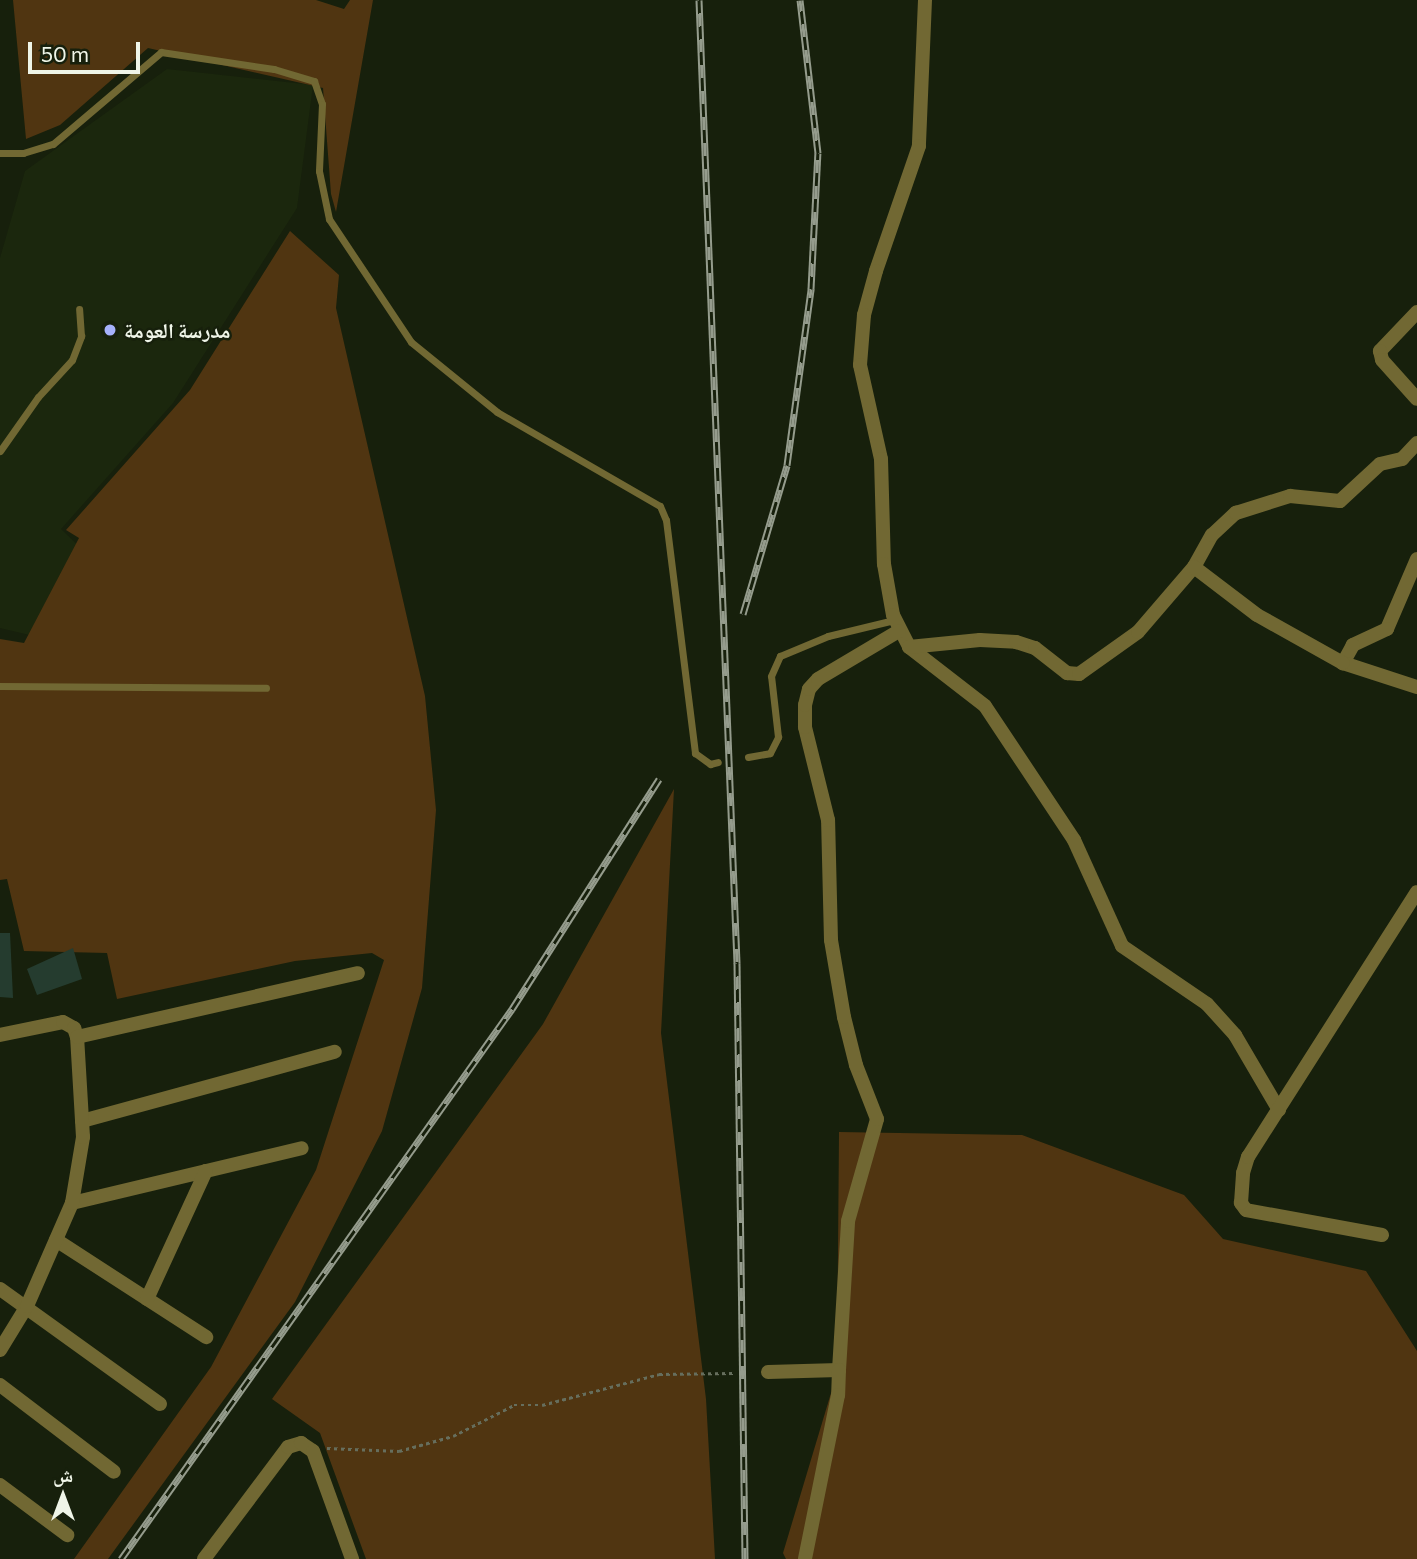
<!DOCTYPE html>
<meta charset="utf-8">
<style>
body{margin:0}
#map{position:relative;width:1417px;height:1559px;overflow:hidden;background:#17200c;font-family:Commissioner,"Noto Naskh Arabic",sans-serif}
div>[style]{position:absolute}
.built>*{inset:0;background:#1b270d}
.green>*{inset:0;background:#503511}
.building>*{inset:0;background:#253c2f}
.path>*{height:2.5px;margin-top:-1.25px;transform-origin:0;background:repeating-linear-gradient(90deg,#666e5d 0 3.5px,transparent 0 7px)}
.service>*{height:7px;margin:-3.5px;padding:0 3.5px;transform-origin:3.5px;border-radius:3.5px;background:#716833}
.minor>*{height:14px;margin:-7px;padding:0 7px;transform-origin:7px;border-radius:7px;background:#716833}
.rail>*{height:7px;margin-top:-3.5px;transform-origin:0;background:repeating-linear-gradient(90deg,#17200c 0 13px,#959c8d 0 26px);box-sizing:border-box;border-block:2px solid #959c8d}
.dots>*{width:19px;height:19px;translate:-50% -50%;box-sizing:border-box;border:4px solid #17200c;border-radius:50%}
span{translate:-50% -50%;white-space:nowrap;text-align:center;line-height:1.15;-webkit-text-stroke:5px #17200c;paint-order:stroke}
.poi-label{font-size:21px;color:#eff5e8;font-weight:700}
.left{translate:0 -50%;text-align:left}
.north{position:absolute;left:28px;top:1461px;width:70px;height:70px;-webkit-text-stroke:5px #17200c;paint-order:stroke;rotate:0deg;font-size:19px;font-weight:700;line-height:28px;text-align:center;color:#eff5e8}
.north::after{content:'';display:block;margin:auto;width:24px;height:32px;background:#eff5e8;clip-path:polygon(50% 0,100% 100%,50% 72%,0 100%)}
.scale{position:absolute;left:28px;top:42px;width:112px;height:32px;box-sizing:border-box;border:4px solid #eff5e8;border-top:0;padding-left:9px;font-size:21px;line-height:24px;white-space:nowrap;color:#eff5e8;-webkit-text-stroke:5px #17200c;paint-order:stroke}
</style>
<div id="map">
<div class="built">
<i style="clip-path:polygon(167px 69px,313px 85px,297px 208px,173px 403px,61px 529px,85px 552px,38px 637px,0 628px,0 258px,25px 171px)"></i>
</div>
<div class="green">
<i style="clip-path:polygon(13px 0,316px 0,344px 9px,350px 0,373px 0,336px 212px,331px 194px,323px 88px,148px 48px,60px 125px,26px 139px)"></i>
<i style="clip-path:polygon(290px 231px,339px 275px,336px 308px,425px 696px,436px 810px,422px 988px,382px 1131px,295px 1302px,108px 1559px,74px 1559px,211px 1367px,316px 1170px,384px 960px,372px 953px,295px 961px,117px 999px,107px 953px,24px 951px,7px 879px,0 880px,0 639px,24px 643px,79px 538px,66px 530px,190px 390px)"></i>
<i style="clip-path:polygon(674px 789px,661px 1033px,706px 1399px,715px 1559px,366px 1559px,320px 1433px,272px 1399px,543px 1024px)"></i>
<i style="clip-path:polygon(839px 1132px,1022px 1135px,1184px 1195px,1223px 1239px,1366px 1271px,1417px 1351px,1417px 1559px,786px 1559px,783px 1553px,837px 1373px)"></i>
</div>
<div class="building">
<i style="clip-path:polygon(0 933px,10px 933px,13px 998px,0 997px)"></i>
<i style="clip-path:polygon(73px 948px,82px 979px,37px 995px,27px 969px)"></i>
</div>
<div class="path">
<i style="left:327px;top:1448px;width:72px;rotate:2.4deg"></i>
<i style="left:399px;top:1451px;width:56px;rotate:-15.5deg"></i>
<i style="left:453px;top:1436px;width:68px;rotate:-26.9deg"></i>
<i style="left:514px;top:1405px;width:28px"></i>
<i style="left:542px;top:1405px;width:121px;rotate:-14.8deg"></i>
<i style="left:659px;top:1374px;width:75px;rotate:-0.8deg"></i>
</div>
<div class="service">
<i style="left:0;top:153px;width:23px"></i>
<i style="left:23px;top:153px;width:31px;rotate:-17deg"></i>
<i style="left:53px;top:144px;width:142px;rotate:-40.4deg"></i>
<i style="left:161px;top:52px;width:114px;rotate:8.6deg"></i>
<i style="left:274px;top:69px;width:42px;rotate:16.7deg"></i>
<i style="left:314px;top:81px;width:24px;rotate:71deg"></i>
<i style="left:322px;top:104px;width:67px;rotate:92.6deg"></i>
<i style="left:319px;top:171px;width:49px;rotate:78.2deg"></i>
<i style="left:329px;top:219px;width:148px;rotate:56.3deg"></i>
<i style="left:411px;top:342px;width:111px;rotate:39.1deg"></i>
<i style="left:497px;top:412px;width:188px;rotate:30deg"></i>
<i style="left:660px;top:506px;width:15px;rotate:67deg"></i>
<i style="left:666px;top:520px;width:235px;rotate:82.9deg"></i>
<i style="left:695px;top:753px;width:19px;rotate:36deg"></i>
<i style="left:710px;top:764px;width:8px;rotate:-14deg"></i>
<i style="left:0;top:451px;width:66px;rotate:-54.9deg"></i>
<i style="left:38px;top:397px;width:50px;rotate:-47.4deg"></i>
<i style="left:72px;top:360px;width:26px;rotate:-69deg"></i>
<i style="left:81px;top:336px;width:27px;rotate:-94deg"></i>
<i style="left:0;top:686px;width:266px;rotate:0.4deg"></i>
<i style="left:748px;top:757px;width:22px;rotate:-10deg"></i>
<i style="left:770px;top:753px;width:18px;rotate:-63deg"></i>
<i style="left:778px;top:737px;width:61px;rotate:-96.5deg"></i>
<i style="left:771px;top:676px;width:22px;rotate:-66deg"></i>
<i style="left:780px;top:656px;width:52px;rotate:-22.6deg"></i>
<i style="left:828px;top:636px;width:68px;rotate:-13.6deg"></i>
</div>
<div class="minor">
<i style="left:925px;top:0;width:146px;rotate:92.4deg"></i>
<i style="left:919px;top:146px;width:132px;rotate:109deg"></i>
<i style="left:876px;top:271px;width:46px;rotate:105.3deg"></i>
<i style="left:864px;top:315px;width:50px;rotate:94.6deg"></i>
<i style="left:860px;top:365px;width:96px;rotate:77.4deg"></i>
<i style="left:881px;top:459px;width:105px;rotate:88.4deg"></i>
<i style="left:884px;top:564px;width:52px;rotate:80deg"></i>
<i style="left:893px;top:615px;width:36px;rotate:63deg"></i>
<i style="left:909px;top:647px;width:96px;rotate:37.8deg"></i>
<i style="left:985px;top:706px;width:161px;rotate:56.4deg"></i>
<i style="left:1074px;top:840px;width:116px;rotate:65.6deg"></i>
<i style="left:1122px;top:946px;width:103px;rotate:34.3deg"></i>
<i style="left:1207px;top:1004px;width:42px;rotate:47.9deg"></i>
<i style="left:1235px;top:1035px;width:87px;rotate:59.6deg"></i>
<i style="left:1417px;top:312px;width:54px;rotate:133.5deg"></i>
<i style="left:1380px;top:351px;width:9px;rotate:77deg"></i>
<i style="left:1382px;top:360px;width:52px;rotate:48.1deg"></i>
<i style="left:1417px;top:559px;width:76px;rotate:113.2deg"></i>
<i style="left:1387px;top:629px;width:38px;rotate:155deg"></i>
<i style="left:1353px;top:645px;width:21px;rotate:119deg"></i>
<i style="left:1343px;top:663px;width:78px;rotate:18deg"></i>
<i style="left:1194px;top:567px;width:37px;rotate:-61deg"></i>
<i style="left:1212px;top:535px;width:33px;rotate:-43deg"></i>
<i style="left:1236px;top:513px;width:57px;rotate:-17.5deg"></i>
<i style="left:1290px;top:496px;width:50px;rotate:5.7deg"></i>
<i style="left:1340px;top:501px;width:54px;rotate:-42.8deg"></i>
<i style="left:1380px;top:464px;width:23px;rotate:-13deg"></i>
<i style="left:1402px;top:459px;width:22px;rotate:-47deg"></i>
<i style="left:909px;top:647px;width:71px;rotate:-5.6deg"></i>
<i style="left:980px;top:640px;width:36px;rotate:3deg"></i>
<i style="left:1016px;top:642px;width:20px;rotate:18deg"></i>
<i style="left:1035px;top:648px;width:41px;rotate:38deg"></i>
<i style="left:1067px;top:673px;width:12px;rotate:5deg"></i>
<i style="left:1079px;top:674px;width:72px;rotate:-35.4deg"></i>
<i style="left:1138px;top:632px;width:86px;rotate:-49.3deg"></i>
<i style="left:1194px;top:567px;width:79px;rotate:37.3deg"></i>
<i style="left:1257px;top:615px;width:98px;rotate:29.2deg"></i>
<i style="left:0;top:1035px;width:64px;rotate:-11.7deg"></i>
<i style="left:63px;top:1022px;width:13px;rotate:29deg"></i>
<i style="left:74px;top:1028px;width:9px;rotate:72deg"></i>
<i style="left:82px;top:1121px;width:262px;rotate:-15.3deg"></i>
<i style="left:72px;top:1203px;width:236px;rotate:-13.4deg"></i>
<i style="left:1382px;top:1235px;width:138px;rotate:-169.6deg"></i>
<i style="left:1246px;top:1210px;width:9px;rotate:-126deg"></i>
<i style="left:1241px;top:1203px;width:30px;rotate:-86deg"></i>
<i style="left:1243px;top:1173px;width:17px;rotate:-73deg"></i>
<i style="left:1248px;top:1157px;width:314px;rotate:-57.5deg"></i>
<i style="left:56px;top:1240px;width:179px;rotate:32.9deg"></i>
<i style="left:0;top:1289px;width:197px;rotate:35.7deg"></i>
<i style="left:147px;top:1299px;width:141px;rotate:-65.3deg"></i>
<i style="left:0;top:1350px;width:52px;rotate:-58.5deg"></i>
<i style="left:27px;top:1306px;width:112px;rotate:-66.4deg"></i>
<i style="left:72px;top:1203px;width:67px;rotate:-80.5deg"></i>
<i style="left:83px;top:1137px;width:100px;rotate:-93.4deg"></i>
<i style="left:77px;top:1037px;width:288px;rotate:-12.8deg"></i>
<i style="left:839px;top:1370px;width:149px;rotate:-86.5deg"></i>
<i style="left:848px;top:1221px;width:106px;rotate:-74.1deg"></i>
<i style="left:877px;top:1119px;width:58px;rotate:-111.3deg"></i>
<i style="left:856px;top:1065px;width:49px;rotate:-104deg"></i>
<i style="left:844px;top:1017px;width:78px;rotate:-99.6deg"></i>
<i style="left:831px;top:940px;width:120px;rotate:-91.4deg"></i>
<i style="left:828px;top:820px;width:96px;rotate:-103.9deg"></i>
<i style="left:805px;top:727px;width:22px;rotate:-90deg"></i>
<i style="left:805px;top:705px;width:16px;rotate:-76deg"></i>
<i style="left:809px;top:689px;width:13px;rotate:-48deg"></i>
<i style="left:818px;top:679px;width:94px;rotate:-30.7deg"></i>
<i style="left:768px;top:1372px;width:71px;rotate:-1.6deg"></i>
<i style="left:839px;top:1370px;width:25px;rotate:92deg"></i>
<i style="left:838px;top:1395px;width:167px;rotate:101.4deg"></i>
<i style="left:0;top:1385px;width:143px;rotate:37.3deg"></i>
<i style="left:0;top:1485px;width:84px;rotate:36.7deg"></i>
<i style="left:204px;top:1559px;width:140px;rotate:-53.1deg"></i>
<i style="left:288px;top:1447px;width:14px;rotate:-17deg"></i>
<i style="left:301px;top:1443px;width:14px;rotate:34deg"></i>
<i style="left:313px;top:1451px;width:115px;rotate:70.1deg"></i>
</div>
<div class="rail">
<i style="left:699px;top:0;width:964px;rotate:87.74deg"></i>
<i style="left:737px;top:963px;width:596px;rotate:89.23deg"></i>
<i style="left:743px;top:614px;width:155px;rotate:-73.5deg"></i>
<i style="left:787px;top:465px;width:178px;rotate:-82.2deg"></i>
<i style="left:811px;top:289px;width:136px;rotate:-87.1deg"></i>
<i style="left:818px;top:153px;width:154px;rotate:-96.7deg"></i>
<i style="left:121px;top:1559px;width:675px;rotate:-54.59deg"></i>
<i style="left:512px;top:1009px;width:273px;rotate:-57.4deg"></i>
</div>
<div class="dots">
<i style="left:110px;top:330px;background:#a6b1fc"></i>
</div>
<div class="poi-label">
<span class="left" style="left:124px;top:330px">مدرسة العومة</span>
</div>
<div class="north">ش</div>
<div class="scale">50 m</div>
</div>
